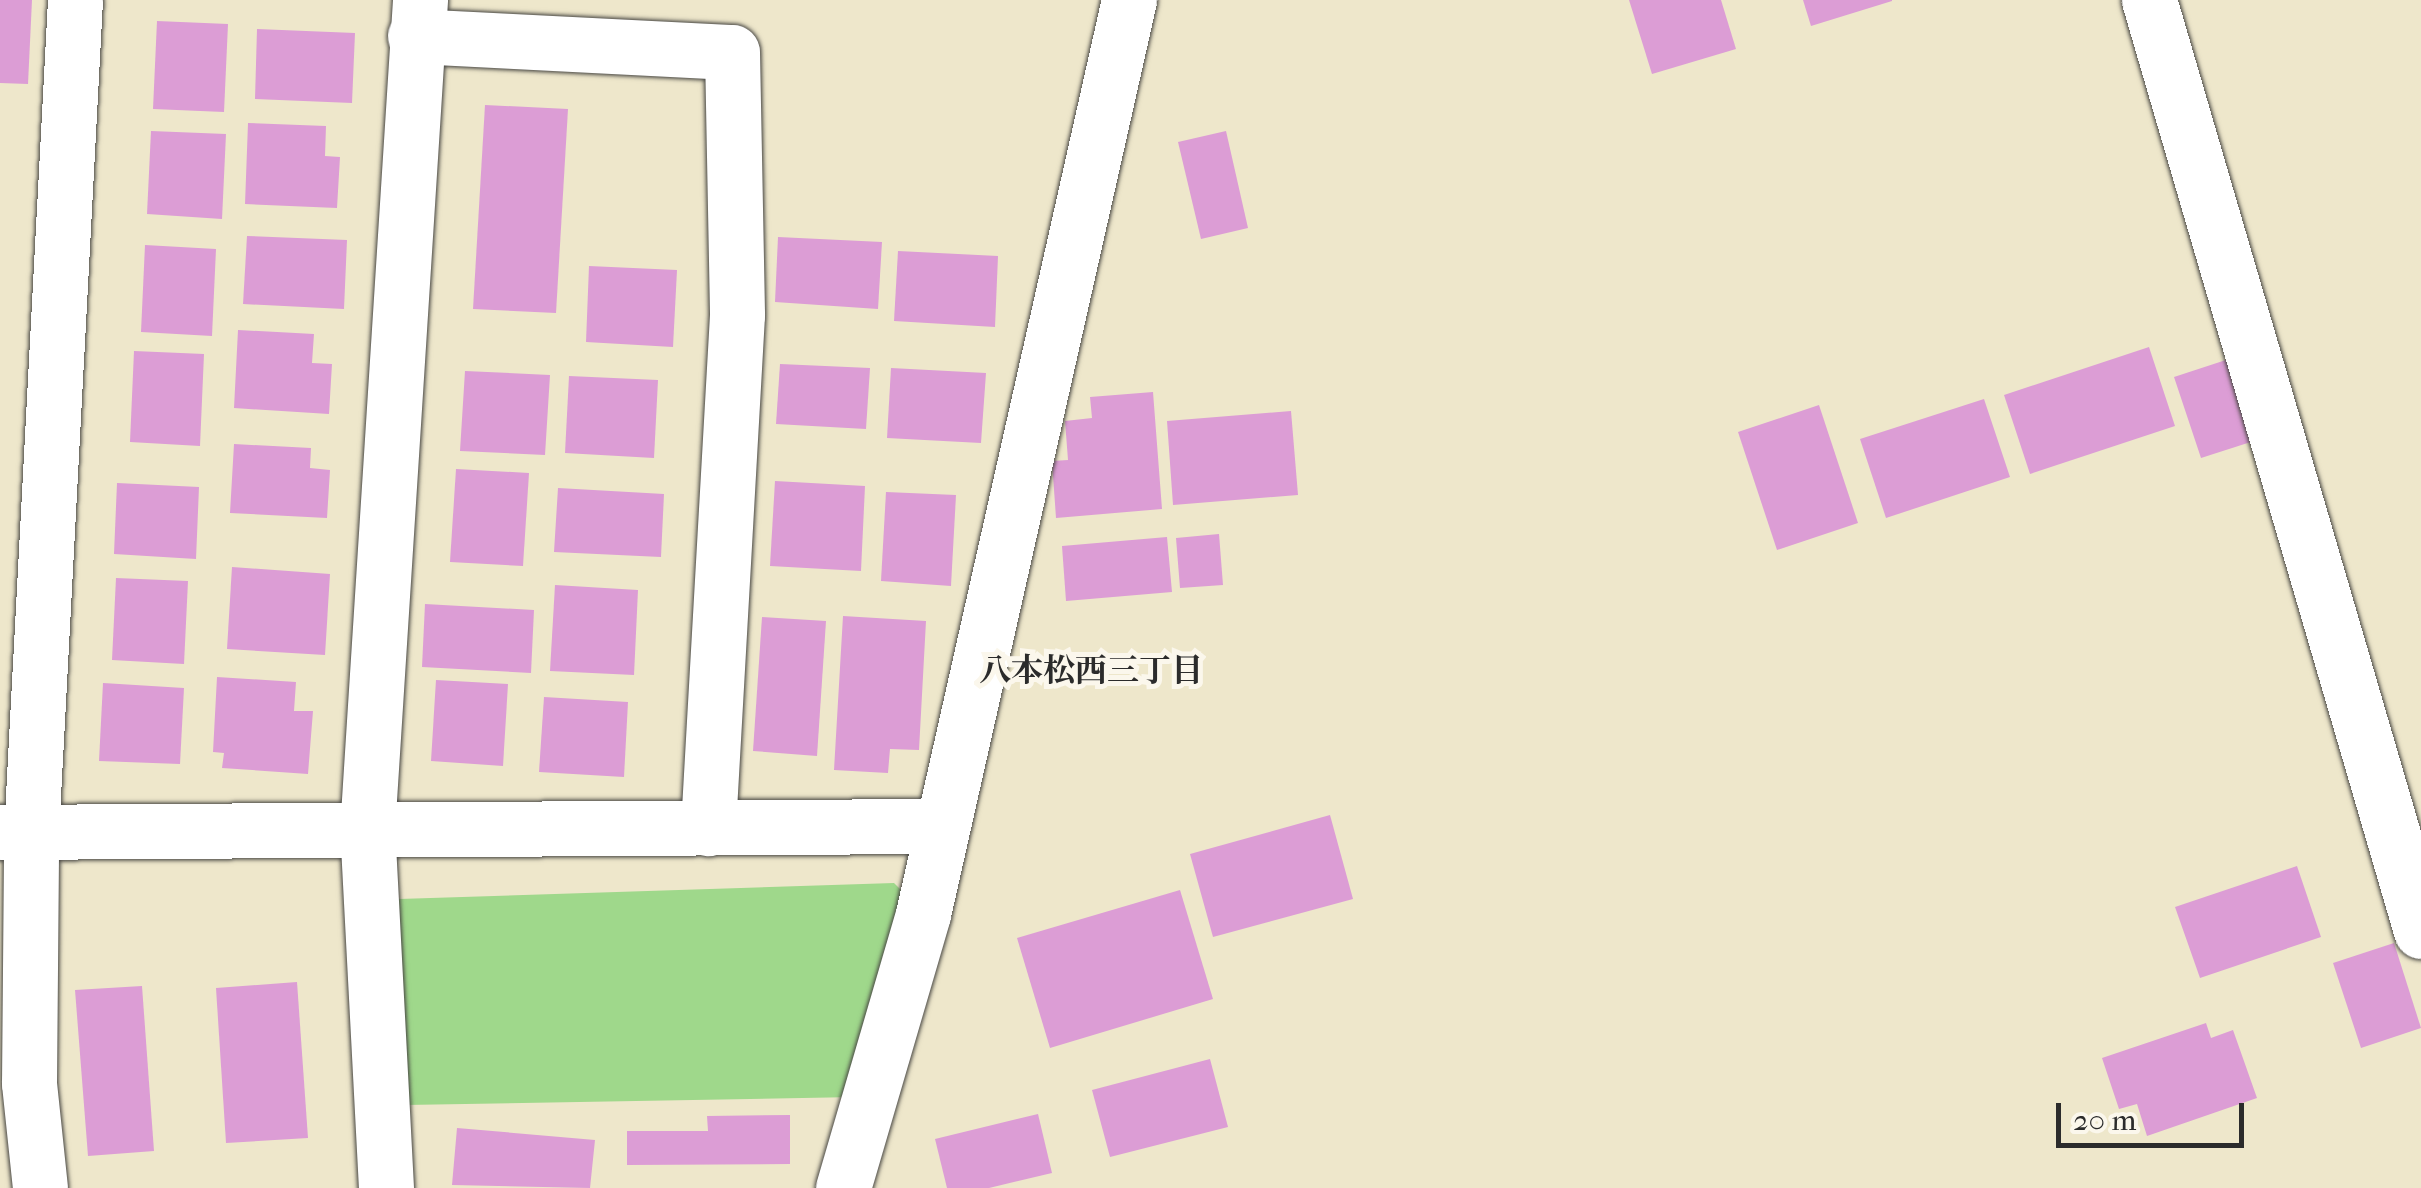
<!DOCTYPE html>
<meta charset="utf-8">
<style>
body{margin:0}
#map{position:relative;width:2421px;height:1188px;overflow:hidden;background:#eee7cb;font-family:"IM FELL French Canon","Noto Serif JP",serif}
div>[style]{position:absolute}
.green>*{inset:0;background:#9fd88b}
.building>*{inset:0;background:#dc9dd5}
.roads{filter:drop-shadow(0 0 2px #484743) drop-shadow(0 0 2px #484743)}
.street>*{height:55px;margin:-27.5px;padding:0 27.5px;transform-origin:27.5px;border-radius:27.5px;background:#fff}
span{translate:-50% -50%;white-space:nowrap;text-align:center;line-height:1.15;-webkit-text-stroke:10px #fbf7ec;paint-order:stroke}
.neighbourhood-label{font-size:32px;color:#2b2b2b;font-weight:700}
.scale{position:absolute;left:2056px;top:1103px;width:188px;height:45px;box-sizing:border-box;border:5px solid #2b2b2b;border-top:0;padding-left:12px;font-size:30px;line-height:35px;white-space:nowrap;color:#2b2b2b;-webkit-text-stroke:8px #fbf7ec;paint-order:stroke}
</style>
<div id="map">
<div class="green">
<i style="clip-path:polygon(894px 883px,909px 898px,856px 1097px,405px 1105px,399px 899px)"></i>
</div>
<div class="building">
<i style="clip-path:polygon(0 0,32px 0,28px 84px,0 83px)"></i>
<i style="clip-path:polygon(1629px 0,1721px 0,1736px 49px,1652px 74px)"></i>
<i style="clip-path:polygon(1803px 0,1892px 0,1892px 1px,1811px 26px)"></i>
<i style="clip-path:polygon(157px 21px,228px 24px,224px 112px,153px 109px)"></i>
<i style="clip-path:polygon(257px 29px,355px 33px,352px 103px,255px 99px)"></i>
<i style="clip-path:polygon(485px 105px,568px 109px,556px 313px,473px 309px)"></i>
<i style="clip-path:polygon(248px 123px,326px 126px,325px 156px,340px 157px,337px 208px,245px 204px)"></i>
<i style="clip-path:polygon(151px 131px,226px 134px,222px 219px,147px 214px)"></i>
<i style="clip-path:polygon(1226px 131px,1248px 228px,1201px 239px,1178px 142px)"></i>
<i style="clip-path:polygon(247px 236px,347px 240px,344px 309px,243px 304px)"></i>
<i style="clip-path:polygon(778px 237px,882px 242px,878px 309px,775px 302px)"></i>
<i style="clip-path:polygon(145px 245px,216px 249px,212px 336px,141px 332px)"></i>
<i style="clip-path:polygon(898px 251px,998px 256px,995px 327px,894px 321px)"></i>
<i style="clip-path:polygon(589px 266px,677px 270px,673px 347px,586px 342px)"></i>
<i style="clip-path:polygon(238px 330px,314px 334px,312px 363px,332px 364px,329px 414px,234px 408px)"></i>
<i style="clip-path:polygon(2149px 347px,2175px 426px,2030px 474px,2004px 395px)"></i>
<i style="clip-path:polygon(134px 351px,204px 354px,200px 446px,130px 442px)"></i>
<i style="clip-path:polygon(2229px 359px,2257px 440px,2201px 458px,2174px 377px)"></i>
<i style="clip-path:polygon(780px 364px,870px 368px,866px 429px,776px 424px)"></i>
<i style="clip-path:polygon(891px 368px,986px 373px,981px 443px,887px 438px)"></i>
<i style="clip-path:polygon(465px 371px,550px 375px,545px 455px,460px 451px)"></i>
<i style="clip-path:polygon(569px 376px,658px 380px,654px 458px,565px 453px)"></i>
<i style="clip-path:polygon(1153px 392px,1162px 509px,1056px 518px,1052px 461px,1068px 460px,1065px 421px,1092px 418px,1090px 397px)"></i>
<i style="clip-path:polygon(1984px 399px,2010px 477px,1886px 518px,1860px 439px)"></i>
<i style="clip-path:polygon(1819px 405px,1858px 523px,1777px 550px,1738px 432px)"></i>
<i style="clip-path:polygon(1291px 411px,1298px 495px,1173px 505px,1167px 421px)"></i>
<i style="clip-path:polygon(234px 444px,311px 448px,310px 468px,330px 470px,327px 518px,230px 513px)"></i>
<i style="clip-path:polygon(456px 469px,529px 473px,523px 566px,450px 562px)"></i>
<i style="clip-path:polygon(775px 481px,865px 486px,861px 571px,770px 566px)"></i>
<i style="clip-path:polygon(117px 483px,199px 487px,196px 559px,114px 554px)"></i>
<i style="clip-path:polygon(558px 488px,664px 494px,661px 557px,554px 552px)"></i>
<i style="clip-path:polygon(886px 492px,956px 495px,951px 586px,881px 581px)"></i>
<i style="clip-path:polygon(1219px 534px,1223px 585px,1180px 588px,1176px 538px)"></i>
<i style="clip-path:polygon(1167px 537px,1172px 592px,1066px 601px,1062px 546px)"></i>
<i style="clip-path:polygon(232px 567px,330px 574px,325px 655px,227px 649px)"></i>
<i style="clip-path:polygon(116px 578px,188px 581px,184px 664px,112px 660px)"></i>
<i style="clip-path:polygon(555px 585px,638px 590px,634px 675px,550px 671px)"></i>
<i style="clip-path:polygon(425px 604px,534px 610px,531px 673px,422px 667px)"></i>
<i style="clip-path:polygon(843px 616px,926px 621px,919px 750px,890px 749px,888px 773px,834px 770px)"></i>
<i style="clip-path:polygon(762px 617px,826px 621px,817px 756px,753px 751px)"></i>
<i style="clip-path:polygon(217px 677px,296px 682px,294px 711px,313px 711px,308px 774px,222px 768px,224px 753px,213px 752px)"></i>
<i style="clip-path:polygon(436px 680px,508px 684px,503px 766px,431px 761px)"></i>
<i style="clip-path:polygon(103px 683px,184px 688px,180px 764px,99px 761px)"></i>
<i style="clip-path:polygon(544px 697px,628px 702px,624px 777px,539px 772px)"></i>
<i style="clip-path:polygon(1330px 815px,1353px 899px,1213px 937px,1190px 854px)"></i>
<i style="clip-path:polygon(2297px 866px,2321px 937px,2200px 978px,2175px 907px)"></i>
<i style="clip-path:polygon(1180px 890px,1213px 999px,1050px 1048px,1017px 938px)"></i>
<i style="clip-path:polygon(2394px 943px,2421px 1028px,2361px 1048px,2333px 963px)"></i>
<i style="clip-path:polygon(297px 982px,308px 1138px,226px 1143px,216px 988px)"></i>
<i style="clip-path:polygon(142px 986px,154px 1151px,88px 1156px,75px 990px)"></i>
<i style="clip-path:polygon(2206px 1023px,2211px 1038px,2233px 1030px,2257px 1098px,2147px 1136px,2137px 1104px,2119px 1109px,2102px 1058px)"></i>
<i style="clip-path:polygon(1210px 1059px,1228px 1127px,1110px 1157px,1092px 1090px)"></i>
<i style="clip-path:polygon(1038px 1114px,1052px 1173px,989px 1188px,947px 1188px,935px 1139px)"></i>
<i style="clip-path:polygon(790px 1115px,790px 1164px,627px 1165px,627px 1131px,708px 1131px,707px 1116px)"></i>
<i style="clip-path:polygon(457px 1128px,595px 1140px,590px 1188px,452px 1185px)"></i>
</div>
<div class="roads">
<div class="street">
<i style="left:2149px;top:0;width:970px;rotate:73.71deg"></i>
<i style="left:415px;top:36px;width:317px;rotate:2.9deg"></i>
<i style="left:732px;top:52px;width:263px;rotate:88.9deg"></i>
<i style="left:737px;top:315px;width:514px;rotate:93.24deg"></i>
<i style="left:0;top:832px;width:938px;rotate:-0.37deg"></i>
<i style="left:40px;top:1188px;width:106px;rotate:-96deg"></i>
<i style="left:29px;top:1083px;width:249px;rotate:-89.5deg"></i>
<i style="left:31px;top:834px;width:835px;rotate:-86.98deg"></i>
<i style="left:386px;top:1188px;width:358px;rotate:-93deg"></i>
<i style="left:367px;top:831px;width:833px;rotate:-86.35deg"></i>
<i style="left:843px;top:1188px;width:285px;rotate:-73.7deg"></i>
<i style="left:923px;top:914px;width:937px;rotate:-77.3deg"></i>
</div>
</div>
<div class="neighbourhood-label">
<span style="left:1091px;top:671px">八本松西三丁目</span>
</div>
<div class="scale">20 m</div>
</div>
